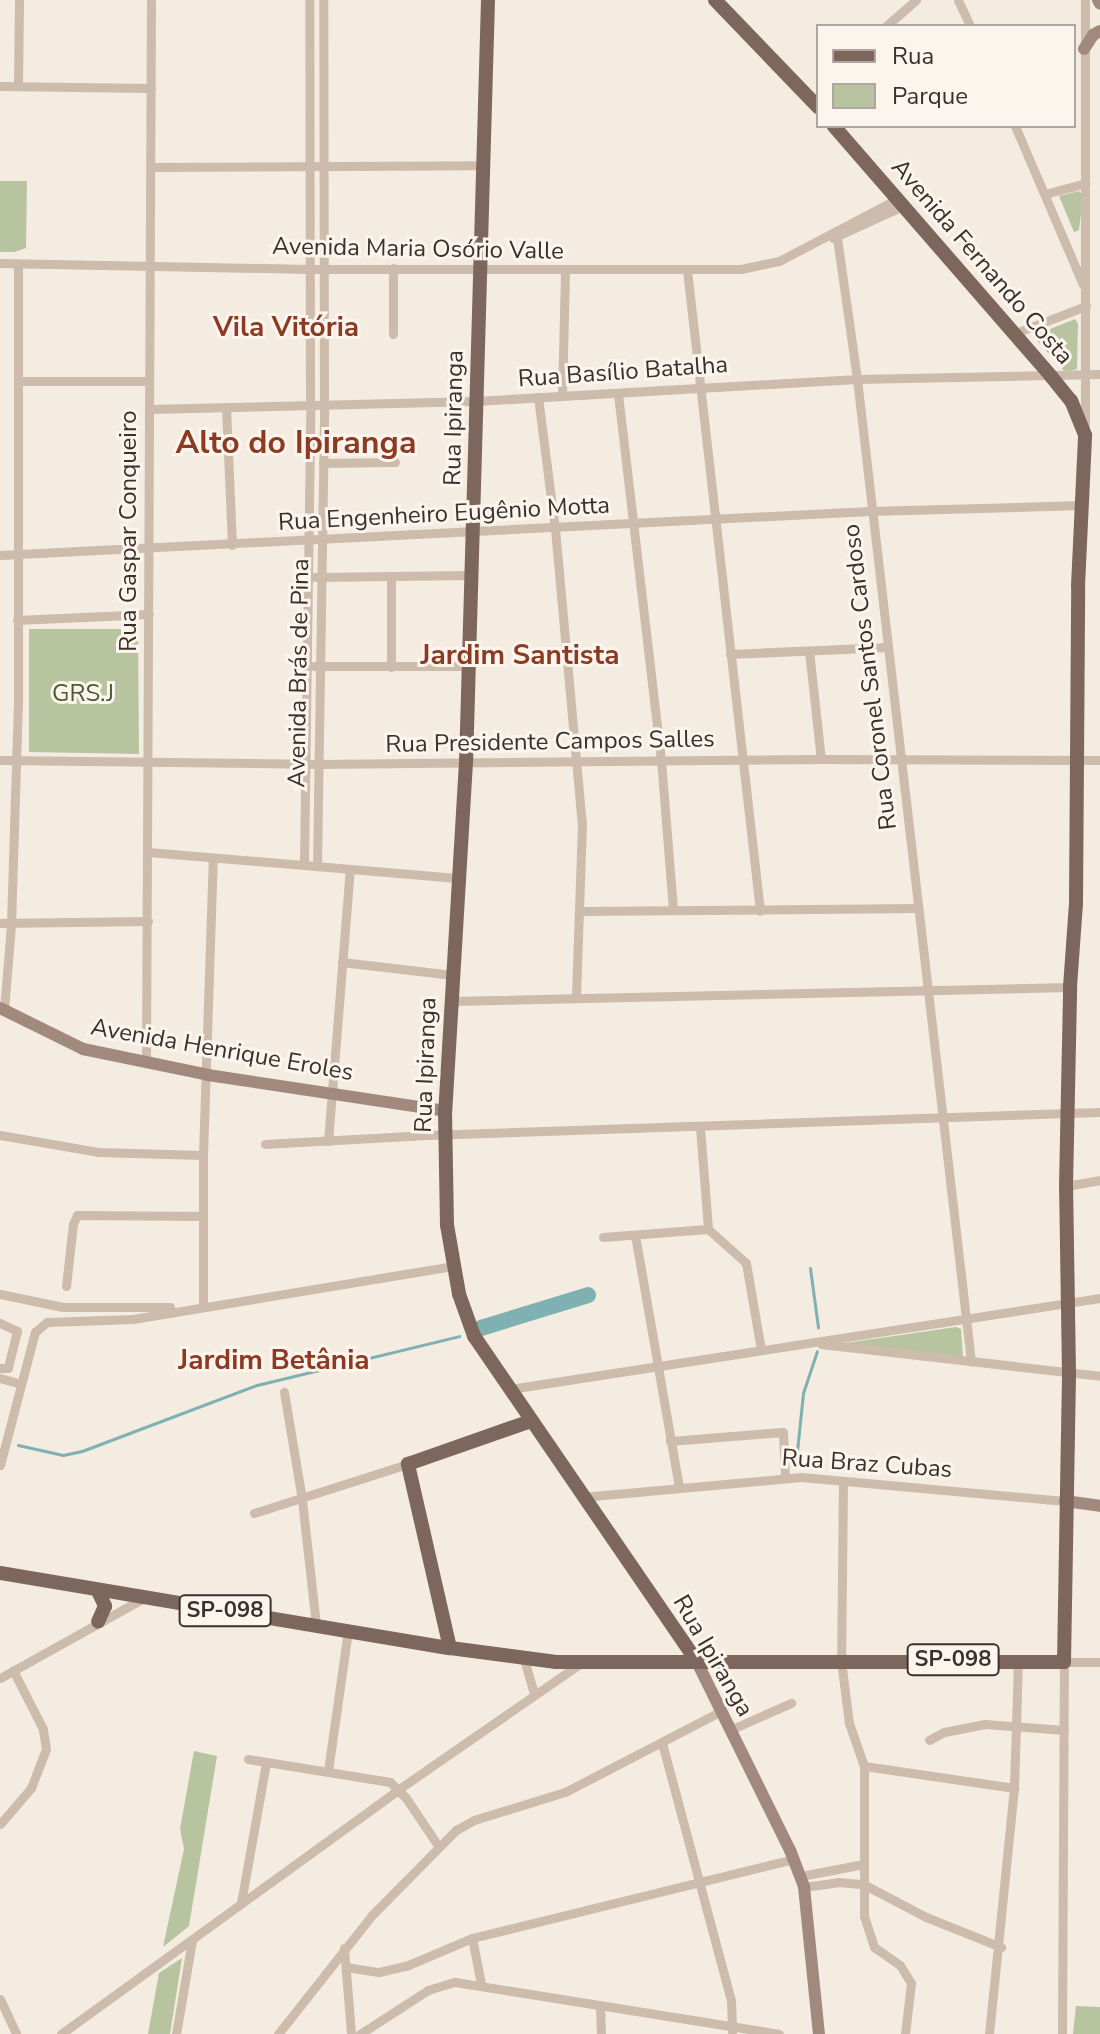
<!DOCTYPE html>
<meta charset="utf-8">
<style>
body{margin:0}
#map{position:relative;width:1100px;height:2034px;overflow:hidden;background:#f4ebe1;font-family:"Nunito Sans",sans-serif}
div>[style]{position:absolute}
.green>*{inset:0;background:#b8c4a0}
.stream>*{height:3px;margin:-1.5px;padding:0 1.5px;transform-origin:1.5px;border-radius:1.5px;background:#7fb0b2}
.river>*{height:16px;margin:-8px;padding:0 8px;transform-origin:8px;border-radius:8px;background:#7fb0b2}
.street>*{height:9px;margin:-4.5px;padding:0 4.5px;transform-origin:4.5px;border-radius:4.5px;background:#cdbbac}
.secondary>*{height:12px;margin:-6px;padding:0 6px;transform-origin:6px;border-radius:6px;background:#a18a7d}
.primary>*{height:14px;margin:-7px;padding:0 7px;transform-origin:7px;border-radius:7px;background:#7d675c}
span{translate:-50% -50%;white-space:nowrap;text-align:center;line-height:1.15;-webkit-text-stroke:6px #fbf5ee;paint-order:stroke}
.shield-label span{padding:2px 6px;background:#fbf5ee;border:2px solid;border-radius:6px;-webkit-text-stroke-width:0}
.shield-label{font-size:22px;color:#3b302b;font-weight:700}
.street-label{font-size:24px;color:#3b302b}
.park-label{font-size:24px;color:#4a5a2e}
.quarter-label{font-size:28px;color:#8c3b22;font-weight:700}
.district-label{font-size:32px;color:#8c3b22;font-weight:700}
.legend{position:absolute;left:816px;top:24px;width:260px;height:104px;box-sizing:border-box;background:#fbf5ee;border:2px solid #aea6a0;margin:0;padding:10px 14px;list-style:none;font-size:24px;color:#3b302b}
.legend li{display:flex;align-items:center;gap:16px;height:40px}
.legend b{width:40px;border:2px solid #aea6a0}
</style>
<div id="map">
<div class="green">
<i style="clip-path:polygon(0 181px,27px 181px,26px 248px,14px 252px,0 252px)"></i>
<i style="clip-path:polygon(1079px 191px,1083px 196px,1079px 230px,1074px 232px,1059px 196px)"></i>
<i style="clip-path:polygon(1075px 319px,1078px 324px,1077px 369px,1065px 372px,1033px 336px)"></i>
<i style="clip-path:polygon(29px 629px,138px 629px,139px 754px,29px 752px)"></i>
<i style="clip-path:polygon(956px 1327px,961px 1329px,963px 1357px,839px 1344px)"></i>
<i style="clip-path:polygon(194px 1751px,217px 1756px,189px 1926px,163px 1947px,184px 1849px,180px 1829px)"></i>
<i style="clip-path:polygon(182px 1958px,170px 2034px,148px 2034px,159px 1973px)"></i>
<i style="clip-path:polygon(1076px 2006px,1100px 2007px,1100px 2034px,1073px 2034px)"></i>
</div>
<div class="stream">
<i style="left:810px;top:1268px;width:60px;rotate:82.3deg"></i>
<i style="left:18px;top:1445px;width:46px;rotate:12.5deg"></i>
<i style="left:63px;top:1455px;width:19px;rotate:-12deg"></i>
<i style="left:82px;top:1451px;width:187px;rotate:-20.7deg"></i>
<i style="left:257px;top:1385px;width:208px;rotate:-13.6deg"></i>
<i style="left:796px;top:1461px;width:68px;rotate:-84.1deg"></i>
<i style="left:803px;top:1393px;width:44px;rotate:-71.6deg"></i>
</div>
<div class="river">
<i style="left:481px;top:1328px;width:112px;rotate:-17.1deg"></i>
</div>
<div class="street">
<i style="left:958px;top:0;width:29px;rotate:65deg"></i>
<i style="left:1085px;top:0;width:429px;rotate:90deg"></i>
<i style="left:886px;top:26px;width:40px;rotate:-41deg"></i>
<i style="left:18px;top:85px;width:85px;rotate:-89.3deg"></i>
<i style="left:0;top:86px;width:151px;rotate:0.8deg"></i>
<i style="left:1015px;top:126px;width:173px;rotate:66.8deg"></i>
<i style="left:151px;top:167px;width:333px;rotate:-0.3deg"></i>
<i style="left:1045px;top:194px;width:42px;rotate:-15deg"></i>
<i style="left:836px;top:231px;width:149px;rotate:81.9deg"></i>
<i style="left:857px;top:379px;width:989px;rotate:83.38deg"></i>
<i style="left:833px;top:238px;width:77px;rotate:-24.6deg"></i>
<i style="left:0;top:263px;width:308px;rotate:1.1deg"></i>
<i style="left:308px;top:269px;width:433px"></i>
<i style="left:741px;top:269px;width:39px;rotate:-12deg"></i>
<i style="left:779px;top:261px;width:133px;rotate:-27.7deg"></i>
<i style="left:687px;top:270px;width:645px;rotate:83.5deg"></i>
<i style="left:393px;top:334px;width:66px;rotate:-90deg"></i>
<i style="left:1013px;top:334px;width:78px;rotate:-21deg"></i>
<i style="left:18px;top:381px;width:131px"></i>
<i style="left:618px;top:394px;width:369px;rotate:83.3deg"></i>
<i style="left:661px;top:760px;width:150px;rotate:85.4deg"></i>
<i style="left:562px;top:396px;width:126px;rotate:-88.6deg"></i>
<i style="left:538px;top:397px;width:133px;rotate:82.7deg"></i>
<i style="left:555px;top:529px;width:296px;rotate:84.8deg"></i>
<i style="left:582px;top:824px;width:173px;rotate:92deg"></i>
<i style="left:226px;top:407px;width:138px;rotate:87.5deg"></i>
<i style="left:149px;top:409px;width:326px;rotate:-1.4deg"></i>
<i style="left:475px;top:401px;width:383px;rotate:-3.3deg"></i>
<i style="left:857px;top:379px;width:243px;rotate:-1.2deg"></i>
<i style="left:323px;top:463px;width:72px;rotate:-0.8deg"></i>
<i style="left:0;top:555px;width:871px;rotate:-2.9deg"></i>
<i style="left:870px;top:511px;width:212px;rotate:-1.6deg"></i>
<i style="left:391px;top:576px;width:91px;rotate:90deg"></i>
<i style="left:315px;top:577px;width:157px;rotate:-0.7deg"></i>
<i style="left:17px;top:620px;width:132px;rotate:-2.6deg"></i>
<i style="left:809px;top:651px;width:109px;rotate:83.7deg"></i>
<i style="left:730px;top:654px;width:158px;rotate:-2.5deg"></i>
<i style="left:314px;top:666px;width:154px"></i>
<i style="left:0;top:760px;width:319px;rotate:0.7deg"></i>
<i style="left:319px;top:764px;width:502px;rotate:-0.57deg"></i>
<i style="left:821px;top:759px;width:279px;rotate:0.2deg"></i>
<i style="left:148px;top:852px;width:313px;rotate:4.8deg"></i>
<i style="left:304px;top:864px;width:458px;rotate:-89.2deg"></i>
<i style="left:310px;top:406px;width:406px;rotate:-90.1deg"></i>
<i style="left:317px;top:865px;width:460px;rotate:-89.1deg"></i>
<i style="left:324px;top:405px;width:405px;rotate:-90.1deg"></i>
<i style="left:579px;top:911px;width:339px;rotate:-0.5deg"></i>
<i style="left:0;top:923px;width:148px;rotate:-0.8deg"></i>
<i style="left:342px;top:962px;width:111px;rotate:6.7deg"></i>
<i style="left:451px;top:1001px;width:619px;rotate:-1.3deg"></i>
<i style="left:4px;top:1010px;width:86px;rotate:-85.3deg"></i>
<i style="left:11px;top:924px;width:225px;rotate:-88.2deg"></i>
<i style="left:18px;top:699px;width:435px;rotate:-90deg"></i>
<i style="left:146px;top:1062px;width:1062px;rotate:-89.73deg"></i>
<i style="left:700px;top:1127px;width:102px;rotate:85.5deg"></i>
<i style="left:0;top:1135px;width:99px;rotate:9.8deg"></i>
<i style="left:98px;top:1152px;width:105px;rotate:1.6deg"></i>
<i style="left:328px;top:1141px;width:273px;rotate:-85.4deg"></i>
<i style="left:265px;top:1144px;width:162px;rotate:-3.2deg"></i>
<i style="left:427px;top:1135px;width:673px;rotate:-1.96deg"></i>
<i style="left:1066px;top:1186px;width:35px;rotate:-10deg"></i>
<i style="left:708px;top:1229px;width:51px;rotate:41.8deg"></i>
<i style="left:746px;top:1263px;width:88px;rotate:80.2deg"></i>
<i style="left:635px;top:1235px;width:256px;rotate:80.1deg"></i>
<i style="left:603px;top:1237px;width:105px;rotate:-4.4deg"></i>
<i style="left:66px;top:1286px;width:62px;rotate:-83.6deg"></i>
<i style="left:73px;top:1224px;width:10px;rotate:-66deg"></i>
<i style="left:77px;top:1215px;width:125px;rotate:0.5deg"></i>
<i style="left:0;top:1294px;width:64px;rotate:11.7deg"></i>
<i style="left:63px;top:1307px;width:107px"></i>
<i style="left:203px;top:1305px;width:150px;rotate:-90deg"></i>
<i style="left:203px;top:1155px;width:297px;rotate:-88.1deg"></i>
<i style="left:0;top:1323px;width:19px;rotate:25deg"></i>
<i style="left:17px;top:1331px;width:38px;rotate:104deg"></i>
<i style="left:8px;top:1368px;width:8px;rotate:180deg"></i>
<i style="left:821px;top:1344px;width:281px;rotate:6.5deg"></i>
<i style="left:0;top:1378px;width:22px;rotate:16deg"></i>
<i style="left:510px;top:1389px;width:597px;rotate:-8.77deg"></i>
<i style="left:284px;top:1392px;width:109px;rotate:80.5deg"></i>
<i style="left:302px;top:1500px;width:126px;rotate:83.6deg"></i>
<i style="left:670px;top:1441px;width:113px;rotate:-4.6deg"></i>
<i style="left:783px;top:1432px;width:46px;rotate:87.5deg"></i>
<i style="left:0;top:1465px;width:138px;rotate:-75.3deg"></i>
<i style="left:35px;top:1332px;width:16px;rotate:-40deg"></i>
<i style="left:47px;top:1322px;width:86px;rotate:-2deg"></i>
<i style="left:133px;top:1319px;width:324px;rotate:-9.4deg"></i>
<i style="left:843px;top:1481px;width:179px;rotate:90.6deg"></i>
<i style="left:841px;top:1660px;width:64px;rotate:82.8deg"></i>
<i style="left:849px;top:1723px;width:46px;rotate:70.8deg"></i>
<i style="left:864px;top:1766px;width:150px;rotate:90deg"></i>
<i style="left:864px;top:1916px;width:33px;rotate:72deg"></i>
<i style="left:874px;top:1947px;width:32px;rotate:35deg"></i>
<i style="left:900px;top:1965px;width:21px;rotate:59deg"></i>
<i style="left:911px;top:1983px;width:51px;rotate:96.7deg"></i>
<i style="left:582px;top:1497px;width:220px;rotate:-5.2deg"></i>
<i style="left:801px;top:1477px;width:265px;rotate:5.2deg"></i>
<i style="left:254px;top:1513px;width:162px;rotate:-17.7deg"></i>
<i style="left:524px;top:1659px;width:36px;rotate:74deg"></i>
<i style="left:0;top:1678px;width:162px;rotate:-29.1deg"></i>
<i style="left:730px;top:1730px;width:67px;rotate:-23.9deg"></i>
<i style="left:929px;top:1740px;width:17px;rotate:-28deg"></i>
<i style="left:944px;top:1732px;width:42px;rotate:-11deg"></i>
<i style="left:985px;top:1724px;width:79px;rotate:4.3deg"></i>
<i style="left:662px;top:1743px;width:266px;rotate:75deg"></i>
<i style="left:731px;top:2000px;width:34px;rotate:88deg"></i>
<i style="left:248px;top:1759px;width:144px;rotate:9.2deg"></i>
<i style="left:390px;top:1782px;width:23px;rotate:45deg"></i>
<i style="left:406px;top:1798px;width:59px;rotate:56deg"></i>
<i style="left:864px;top:1766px;width:152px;rotate:8.3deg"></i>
<i style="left:328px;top:1771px;width:141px;rotate:-81.9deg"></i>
<i style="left:0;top:1824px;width:48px;rotate:-49.3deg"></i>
<i style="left:31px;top:1788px;width:42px;rotate:-69deg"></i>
<i style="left:46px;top:1749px;width:20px;rotate:-99deg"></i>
<i style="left:43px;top:1729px;width:66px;rotate:-117deg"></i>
<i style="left:801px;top:1876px;width:64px;rotate:-10.8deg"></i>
<i style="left:804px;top:1887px;width:34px;rotate:-8deg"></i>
<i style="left:838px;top:1882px;width:25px;rotate:5deg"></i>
<i style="left:863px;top:1884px;width:71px;rotate:27.6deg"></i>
<i style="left:926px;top:1917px;width:81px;rotate:21.8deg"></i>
<i style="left:241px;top:1903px;width:143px;rotate:-79.9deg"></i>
<i style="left:472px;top:1938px;width:47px;rotate:78.9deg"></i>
<i style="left:344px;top:1948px;width:86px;rotate:85.3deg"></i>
<i style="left:346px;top:1967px;width:33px;rotate:9deg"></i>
<i style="left:379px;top:1972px;width:28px;rotate:-13deg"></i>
<i style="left:406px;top:1966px;width:72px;rotate:-23deg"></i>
<i style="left:472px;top:1938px;width:332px;rotate:-13.8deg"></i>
<i style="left:0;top:1999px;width:38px;rotate:65deg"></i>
<i style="left:600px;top:2006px;width:28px;rotate:88deg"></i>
<i style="left:61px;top:2034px;width:417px;rotate:-35.9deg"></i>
<i style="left:399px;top:1789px;width:221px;rotate:-34.7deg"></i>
<i style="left:176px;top:2034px;width:95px;rotate:-80.3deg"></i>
<i style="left:278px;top:2034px;width:152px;rotate:-51.7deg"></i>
<i style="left:372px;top:1915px;width:120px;rotate:-45.3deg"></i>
<i style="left:456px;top:1830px;width:21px;rotate:-29deg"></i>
<i style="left:474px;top:1820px;width:95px;rotate:-17.1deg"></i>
<i style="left:565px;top:1792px;width:176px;rotate:-27.4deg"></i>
<i style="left:360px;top:2034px;width:81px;rotate:-32.9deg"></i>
<i style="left:428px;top:1990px;width:28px;rotate:-17deg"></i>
<i style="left:455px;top:1982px;width:328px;rotate:9.1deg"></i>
<i style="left:989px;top:2034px;width:247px;rotate:-84.2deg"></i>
<i style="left:1014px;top:1788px;width:128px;rotate:-88.2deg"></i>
<i style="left:1062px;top:2034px;width:372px;rotate:-89.7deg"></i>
<i style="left:1064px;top:1662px;width:36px"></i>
</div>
<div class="secondary">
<i style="left:1098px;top:0;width:4px;rotate:63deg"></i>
<i style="left:1084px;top:49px;width:17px;rotate:-57deg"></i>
<i style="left:1093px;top:35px;width:8px;rotate:-30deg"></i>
<i style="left:0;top:1008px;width:93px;rotate:26.3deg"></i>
<i style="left:83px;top:1049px;width:128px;rotate:11.7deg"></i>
<i style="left:208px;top:1075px;width:240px;rotate:8.6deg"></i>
<i style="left:1065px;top:1501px;width:35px;rotate:8deg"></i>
<i style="left:696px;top:1660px;width:212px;rotate:63.7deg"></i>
<i style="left:790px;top:1850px;width:40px;rotate:69deg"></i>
<i style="left:804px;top:1887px;width:148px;rotate:84.2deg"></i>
</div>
<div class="primary">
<i style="left:488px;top:0;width:762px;rotate:91.65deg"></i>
<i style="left:466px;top:762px;width:350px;rotate:93.4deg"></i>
<i style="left:445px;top:1111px;width:114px;rotate:89deg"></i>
<i style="left:447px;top:1225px;width:70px;rotate:80.1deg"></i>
<i style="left:459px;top:1294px;width:45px;rotate:70.3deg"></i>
<i style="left:474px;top:1336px;width:393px;rotate:55.6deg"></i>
<i style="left:715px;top:0;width:149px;rotate:46.1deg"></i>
<i style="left:0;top:1573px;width:456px;rotate:9.5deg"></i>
<i style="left:450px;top:1648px;width:107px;rotate:7.5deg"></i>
<i style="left:556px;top:1662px;width:508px"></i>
<i style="left:1064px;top:1662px;width:289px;rotate:-89deg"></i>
<i style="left:1069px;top:1373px;width:187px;rotate:-90.9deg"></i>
<i style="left:1066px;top:1186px;width:199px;rotate:-88.8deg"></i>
<i style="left:1070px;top:987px;width:84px;rotate:-85.9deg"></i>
<i style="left:1076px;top:903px;width:317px;rotate:-89.6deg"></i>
<i style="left:1078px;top:586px;width:151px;rotate:-87.3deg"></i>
<i style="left:1085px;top:435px;width:37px;rotate:-112deg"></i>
<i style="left:1071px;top:401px;width:32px;rotate:-129deg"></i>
<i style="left:1051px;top:376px;width:331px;rotate:-131deg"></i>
<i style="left:98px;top:1591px;width:17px;rotate:65deg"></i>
<i style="left:105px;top:1606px;width:17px;rotate:114deg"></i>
<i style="left:450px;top:1648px;width:189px;rotate:-102.9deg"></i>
<i style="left:408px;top:1464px;width:130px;rotate:-19.3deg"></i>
</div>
<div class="shield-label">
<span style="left:225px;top:1611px">SP-098</span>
<span style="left:953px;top:1660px">SP-098</span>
</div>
<div class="street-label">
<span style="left:418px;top:249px;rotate:1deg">Avenida Maria Osório Valle</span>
<span style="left:982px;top:262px;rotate:49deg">Avenida Fernando Costa</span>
<span style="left:623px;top:372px;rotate:-4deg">Rua Basílio Batalha</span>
<span style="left:454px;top:418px;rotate:-89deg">Rua Ipiranga</span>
<span style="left:444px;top:514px;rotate:-3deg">Rua Engenheiro Eugênio Motta</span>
<span style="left:129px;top:531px;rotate:-90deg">Rua Gaspar Conqueiro</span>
<span style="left:299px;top:673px;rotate:-89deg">Avenida Brás de Pina</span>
<span style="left:870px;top:677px;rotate:-97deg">Rua Coronel Santos Cardoso</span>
<span style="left:550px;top:742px;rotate:-1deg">Rua Presidente Campos Salles</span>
<span style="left:222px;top:1050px;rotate:10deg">Avenida Henrique Eroles</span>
<span style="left:426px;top:1065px;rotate:-88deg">Rua Ipiranga</span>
<span style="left:867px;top:1464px;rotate:4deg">Rua Braz Cubas</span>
<span style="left:713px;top:1656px;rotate:60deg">Rua Ipiranga</span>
</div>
<div class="park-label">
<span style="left:83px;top:694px">GRS.J</span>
</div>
<div class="quarter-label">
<span style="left:286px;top:327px">Vila Vitória</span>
<span style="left:520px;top:655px">Jardim Santista</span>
<span style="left:274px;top:1360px">Jardim Betânia</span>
</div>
<div class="district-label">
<span style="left:296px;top:443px">Alto do Ipiranga</span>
</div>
<ul class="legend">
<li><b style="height:10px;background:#7d675c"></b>Rua</li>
<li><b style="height:22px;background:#b8c4a0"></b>Parque</li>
</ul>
</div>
